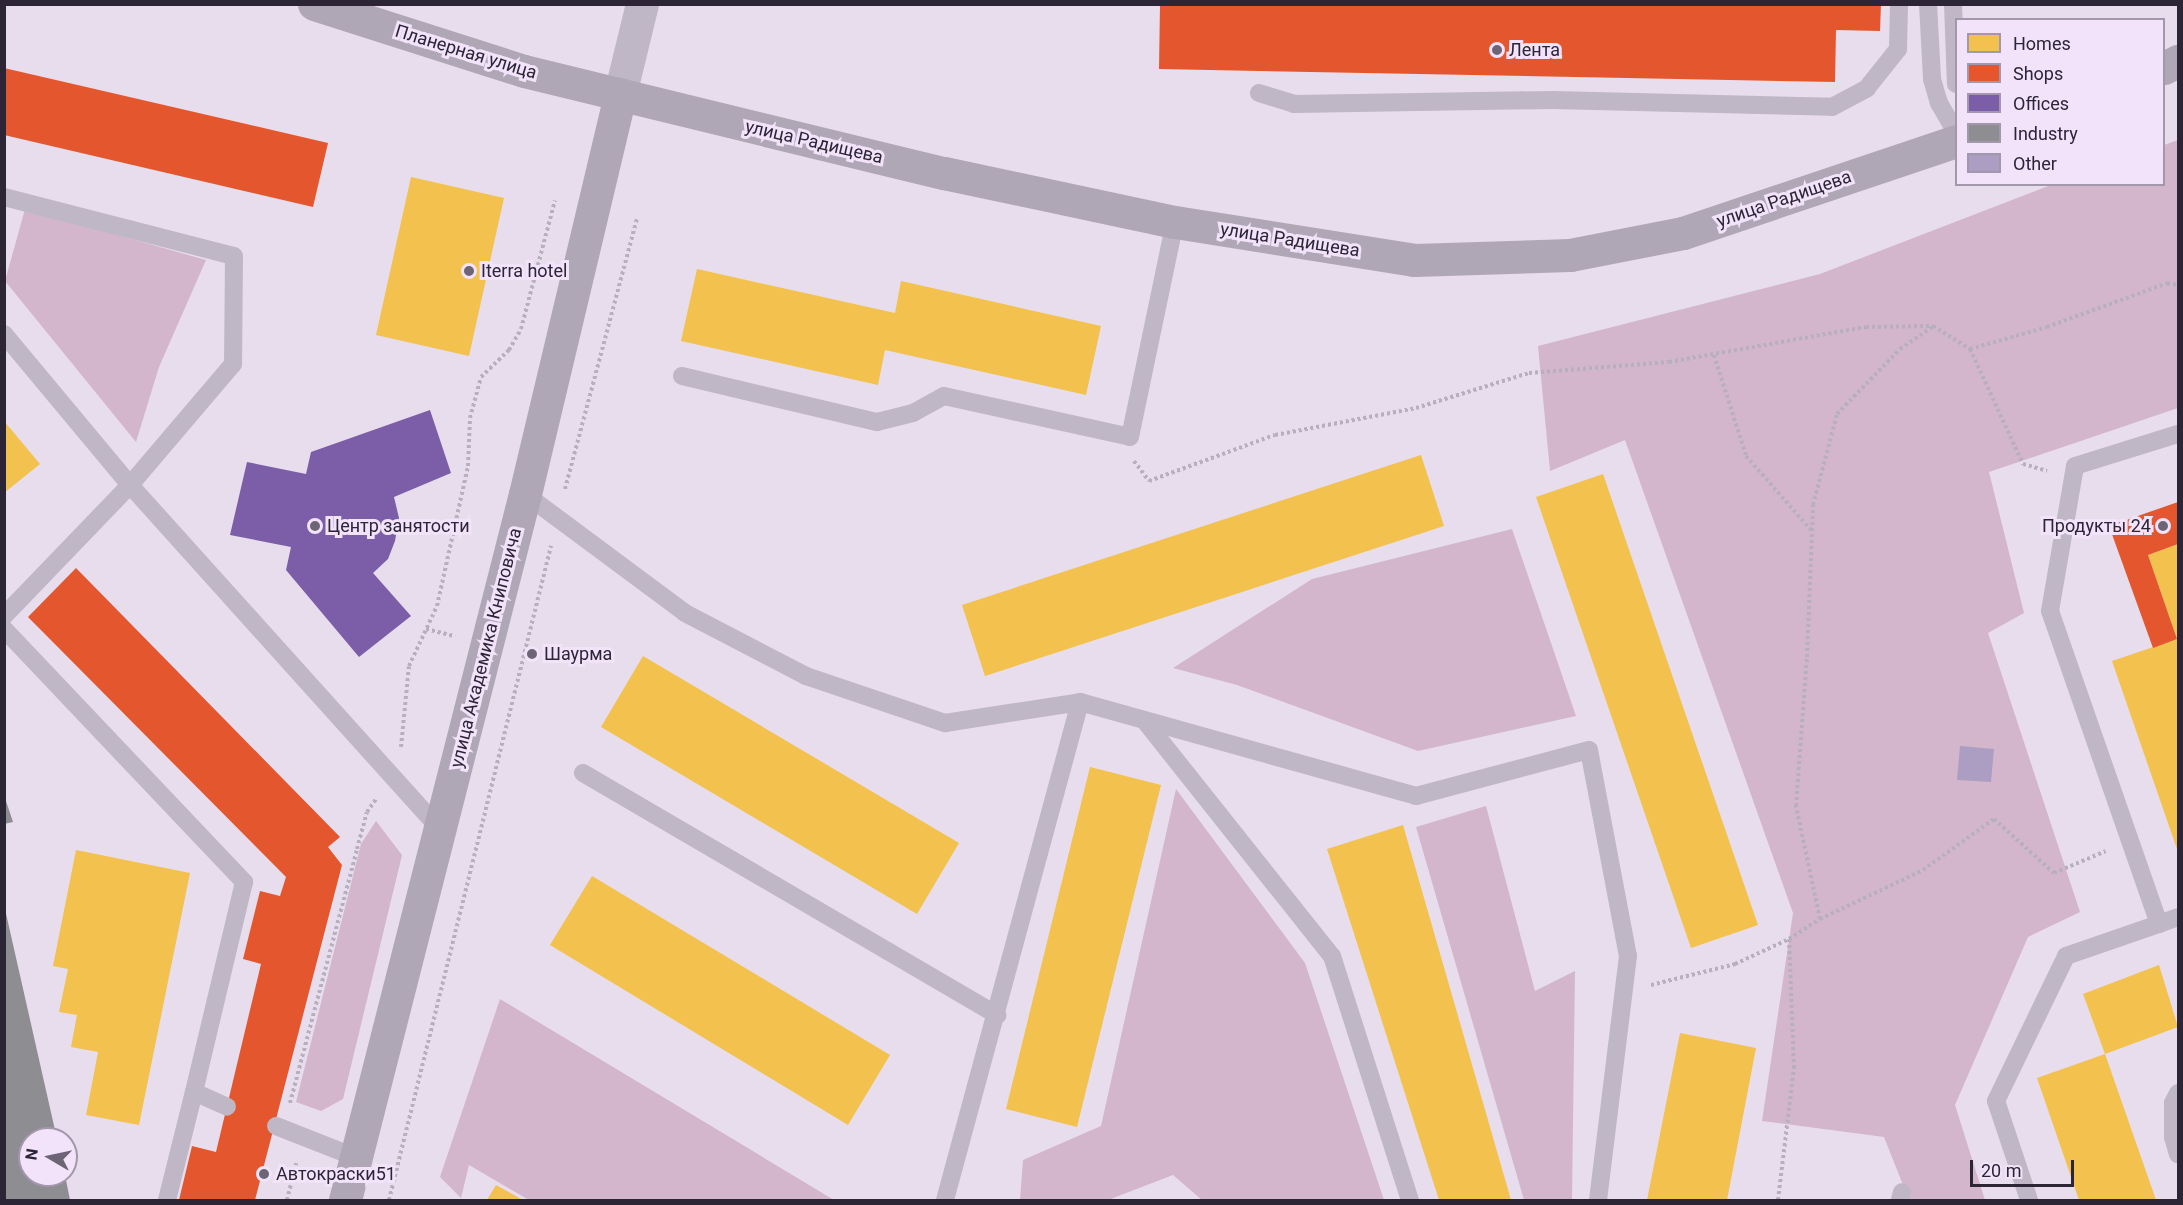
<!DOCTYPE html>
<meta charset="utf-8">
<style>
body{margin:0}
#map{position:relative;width:2183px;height:1205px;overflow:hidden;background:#e7dded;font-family:Roboto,sans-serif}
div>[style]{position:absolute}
.green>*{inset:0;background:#d3b6cb}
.homes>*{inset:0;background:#f2c14e}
.shops>*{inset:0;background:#e4572e}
.offices>*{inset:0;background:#7b5ea7}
.industry>*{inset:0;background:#8d8d92}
.building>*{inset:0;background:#ac9dc2}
.path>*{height:4px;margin-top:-2px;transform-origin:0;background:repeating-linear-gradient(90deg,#b7afbe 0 3px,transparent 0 6px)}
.lane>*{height:18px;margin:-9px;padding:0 9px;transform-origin:9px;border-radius:9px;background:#bfb7c5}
.street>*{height:33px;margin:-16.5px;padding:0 16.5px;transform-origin:16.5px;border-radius:16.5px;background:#bfb7c5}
.secondary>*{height:33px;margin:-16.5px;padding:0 16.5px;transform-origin:16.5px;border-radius:16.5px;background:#afa7b6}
.dots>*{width:16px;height:16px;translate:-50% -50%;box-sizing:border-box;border:3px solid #f2e3fa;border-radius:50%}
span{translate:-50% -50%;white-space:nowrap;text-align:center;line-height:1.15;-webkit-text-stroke:6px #f2e3fa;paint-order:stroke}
.poi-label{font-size:18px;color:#2c2536}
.left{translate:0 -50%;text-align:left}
.right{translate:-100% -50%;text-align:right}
.street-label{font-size:18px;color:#2c2536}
.frame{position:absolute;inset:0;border:6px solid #2c2536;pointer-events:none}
.legend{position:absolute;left:1955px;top:18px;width:210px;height:168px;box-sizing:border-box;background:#f2e3fa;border:2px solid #a397ac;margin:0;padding:8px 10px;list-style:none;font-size:18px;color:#2c2536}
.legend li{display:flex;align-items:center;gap:12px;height:30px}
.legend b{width:30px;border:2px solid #a397ac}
.north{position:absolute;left:18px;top:1127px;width:60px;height:60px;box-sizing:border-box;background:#f2e3fa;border:2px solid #a397ac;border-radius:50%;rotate:279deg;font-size:16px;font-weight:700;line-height:24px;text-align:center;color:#2c2536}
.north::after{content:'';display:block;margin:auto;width:21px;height:27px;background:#6d6576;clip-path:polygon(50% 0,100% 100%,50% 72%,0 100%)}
.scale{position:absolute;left:1970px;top:1160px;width:104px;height:27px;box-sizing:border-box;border:3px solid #2c2536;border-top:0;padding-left:8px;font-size:18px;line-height:21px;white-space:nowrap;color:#2c2536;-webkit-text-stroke:4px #f2e3fa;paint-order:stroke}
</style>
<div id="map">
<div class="green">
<i style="clip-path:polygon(2178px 140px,2178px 408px,1989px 472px,2024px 613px,1988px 633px,2080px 912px,2028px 937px,1955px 1105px,1985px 1200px,1909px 1200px,1884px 1137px,1762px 1121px,1793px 913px,1625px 440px,1550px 471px,1538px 346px,1820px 274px,2051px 185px,2164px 184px,2164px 145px)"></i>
<i style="clip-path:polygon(25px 209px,206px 260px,159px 367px,136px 442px,5px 281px)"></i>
<i style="clip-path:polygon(1512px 529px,1576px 716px,1418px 751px,1237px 685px,1173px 668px,1312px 579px)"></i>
<i style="clip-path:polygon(1176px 789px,1305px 963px,1384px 1200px,1202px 1200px,1173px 1175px,1108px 1200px,1020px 1200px,1023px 1160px,1101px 1126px)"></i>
<i style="clip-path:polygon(1486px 806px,1535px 991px,1575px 971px,1572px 1200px,1524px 1200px,1416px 827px)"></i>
<i style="clip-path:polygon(376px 821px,402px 855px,343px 1099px,321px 1111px,296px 1102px,361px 844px)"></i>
<i style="clip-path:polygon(500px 999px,834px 1200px,529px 1200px,469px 1165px,461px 1198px,440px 1177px)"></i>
</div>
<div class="homes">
<i style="clip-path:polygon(411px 177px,504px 198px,469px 356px,376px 335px)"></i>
<i style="clip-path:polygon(697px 269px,895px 313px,901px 281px,1101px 326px,1086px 395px,885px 350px,878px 385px,681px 341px)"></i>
<i style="clip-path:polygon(4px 421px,40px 464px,4px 493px)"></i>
<i style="clip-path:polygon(1421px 455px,1444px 526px,985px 676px,962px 605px)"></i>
<i style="clip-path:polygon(1603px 474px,1758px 925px,1691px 948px,1536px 497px)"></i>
<i style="clip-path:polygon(2178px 544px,2178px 642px,2148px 555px)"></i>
<i style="clip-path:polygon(2177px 639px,2178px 643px,2178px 852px,2112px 661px)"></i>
<i style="clip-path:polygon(643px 656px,959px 843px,917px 914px,601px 727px)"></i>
<i style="clip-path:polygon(1090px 767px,1161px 785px,1077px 1127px,1006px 1109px)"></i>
<i style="clip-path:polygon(1403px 825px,1511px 1200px,1439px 1200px,1327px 849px)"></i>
<i style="clip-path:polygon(76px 850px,190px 873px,139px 1125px,86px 1115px,98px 1052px,71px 1047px,77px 1015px,59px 1012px,68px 969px,53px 966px)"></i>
<i style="clip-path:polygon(592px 876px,890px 1055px,848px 1125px,550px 945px)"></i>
<i style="clip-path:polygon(2159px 965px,2178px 1027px,2105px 1054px,2083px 994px)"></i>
<i style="clip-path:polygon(1680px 1033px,1756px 1048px,1727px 1200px,1647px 1200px)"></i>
<i style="clip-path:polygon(2105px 1054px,2156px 1200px,2079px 1200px,2037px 1078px)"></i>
<i style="clip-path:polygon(496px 1185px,523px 1200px,487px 1200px)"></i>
</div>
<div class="shops">
<i style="clip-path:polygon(1160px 4px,1881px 4px,1880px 31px,1836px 30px,1835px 82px,1159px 69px)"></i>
<i style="clip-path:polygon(4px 68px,328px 143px,313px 207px,4px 135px)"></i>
<i style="clip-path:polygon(2178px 502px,2178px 544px,2148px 555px,2177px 639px,2153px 648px,2109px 526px)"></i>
<i style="clip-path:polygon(76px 568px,340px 837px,328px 847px,342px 865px,255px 1200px,179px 1200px,192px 1146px,216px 1152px,261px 964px,243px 959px,260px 891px,280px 896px,286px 877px,28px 617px)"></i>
</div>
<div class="offices">
<i style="clip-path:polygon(430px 410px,451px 473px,394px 497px,399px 518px,395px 541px,388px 559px,373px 573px,411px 616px,359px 657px,286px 570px,291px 547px,230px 535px,247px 462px,306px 474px,311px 452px)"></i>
</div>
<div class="industry">
<i style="clip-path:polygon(4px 795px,13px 822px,4px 824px)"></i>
<i style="clip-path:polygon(5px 909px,57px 1139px,30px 1139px,30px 1175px,65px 1175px,70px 1200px,4px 1200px)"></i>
</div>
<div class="building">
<i style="clip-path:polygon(1960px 746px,1994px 749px,1991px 782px,1957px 780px)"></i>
</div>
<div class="path">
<i style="left:1970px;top:349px;width:127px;rotate:65.3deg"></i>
<i style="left:2023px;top:464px;width:25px;rotate:16deg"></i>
<i style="left:1714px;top:355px;width:106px;rotate:72.4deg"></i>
<i style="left:1746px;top:456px;width:100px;rotate:48.7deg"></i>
<i style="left:1134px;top:461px;width:25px;rotate:53deg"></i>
<i style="left:1149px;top:481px;width:134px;rotate:-20.1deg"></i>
<i style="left:1275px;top:435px;width:144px;rotate:-10.8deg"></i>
<i style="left:1416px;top:408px;width:118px;rotate:-17.2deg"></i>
<i style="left:1529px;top:373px;width:140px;rotate:-4.5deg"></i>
<i style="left:1669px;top:362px;width:200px;rotate:-10.1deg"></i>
<i style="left:1866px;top:327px;width:67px;rotate:-0.9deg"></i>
<i style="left:1933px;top:326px;width:44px;rotate:31.9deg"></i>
<i style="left:1970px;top:349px;width:80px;rotate:-15.9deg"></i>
<i style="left:2047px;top:327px;width:128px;rotate:-20.1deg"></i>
<i style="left:2167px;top:283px;width:11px;rotate:10deg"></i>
<i style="left:565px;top:489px;width:280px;rotate:-75.1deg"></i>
<i style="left:426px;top:629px;width:30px;rotate:14deg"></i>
<i style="left:401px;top:747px;width:81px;rotate:-84.4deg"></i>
<i style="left:409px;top:666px;width:66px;rotate:-65deg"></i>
<i style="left:437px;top:606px;width:143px;rotate:-77.5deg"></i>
<i style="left:468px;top:466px;width:48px;rotate:-87.6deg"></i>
<i style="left:470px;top:418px;width:42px;rotate:-75deg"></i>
<i style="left:481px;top:377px;width:39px;rotate:-44deg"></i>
<i style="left:509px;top:350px;width:24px;rotate:-60deg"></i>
<i style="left:521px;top:329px;width:133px;rotate:-75.2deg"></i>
<i style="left:1820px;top:919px;width:116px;rotate:-102deg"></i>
<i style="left:1796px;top:806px;width:149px;rotate:-85.8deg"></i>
<i style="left:1807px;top:657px;width:152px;rotate:-87.7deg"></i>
<i style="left:1813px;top:505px;width:94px;rotate:-75.2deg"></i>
<i style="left:1837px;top:414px;width:91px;rotate:-45.9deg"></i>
<i style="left:1900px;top:349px;width:40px;rotate:-34deg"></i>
<i style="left:1651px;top:985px;width:87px;rotate:-14deg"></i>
<i style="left:1735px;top:964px;width:60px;rotate:-24.8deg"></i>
<i style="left:1789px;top:939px;width:37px;rotate:-33deg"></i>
<i style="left:1820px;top:919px;width:114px;rotate:-25.4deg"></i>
<i style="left:1923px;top:870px;width:87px;rotate:-35.7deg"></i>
<i style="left:1994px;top:819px;width:81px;rotate:42deg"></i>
<i style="left:2054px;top:873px;width:56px;rotate:-22.9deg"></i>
<i style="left:290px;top:1103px;width:263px;rotate:-75.2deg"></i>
<i style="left:357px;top:849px;width:38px;rotate:-75deg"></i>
<i style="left:367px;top:812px;width:16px;rotate:-55deg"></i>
<i style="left:287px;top:1200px;width:38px;rotate:-76deg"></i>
<i style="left:389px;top:1200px;width:674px;rotate:-76.09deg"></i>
<i style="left:1778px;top:1200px;width:133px;rotate:-83.1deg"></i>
<i style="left:1794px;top:1068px;width:129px;rotate:-92.2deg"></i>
</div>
<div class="lane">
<i style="left:1928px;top:4px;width:75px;rotate:86.9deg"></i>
<i style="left:1932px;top:79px;width:25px;rotate:74deg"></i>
<i style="left:1939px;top:103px;width:34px;rotate:60deg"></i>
<i style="left:1953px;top:4px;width:80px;rotate:87.9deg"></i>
<i style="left:1259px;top:93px;width:37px;rotate:17deg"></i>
<i style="left:1294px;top:104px;width:259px;rotate:-0.9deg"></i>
<i style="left:1553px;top:100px;width:279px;rotate:1.4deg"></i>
<i style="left:1832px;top:107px;width:40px;rotate:-28deg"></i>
<i style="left:1867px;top:88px;width:50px;rotate:-51.5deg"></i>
<i style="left:1898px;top:49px;width:45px;rotate:-88.7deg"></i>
<i style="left:4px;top:197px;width:237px;rotate:14.4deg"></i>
<i style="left:234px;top:256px;width:108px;rotate:90.5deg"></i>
<i style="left:233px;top:364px;width:159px;rotate:130.4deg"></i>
<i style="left:130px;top:485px;width:182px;rotate:133.9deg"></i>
<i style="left:4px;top:334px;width:197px;rotate:50.2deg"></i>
<i style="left:130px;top:485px;width:463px;rotate:48deg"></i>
<i style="left:682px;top:376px;width:200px;rotate:13.3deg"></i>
<i style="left:877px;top:422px;width:37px;rotate:-14deg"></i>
<i style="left:913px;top:413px;width:35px;rotate:-29deg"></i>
<i style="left:944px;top:396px;width:190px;rotate:12.4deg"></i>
<i style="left:1130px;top:437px;width:220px;rotate:-78.2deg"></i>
<i style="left:525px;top:494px;width:199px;rotate:36.6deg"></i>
<i style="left:685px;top:613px;width:136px;rotate:27.5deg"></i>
<i style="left:806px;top:676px;width:147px;rotate:18.7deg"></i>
<i style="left:945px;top:723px;width:137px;rotate:-8.8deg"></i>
<i style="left:1080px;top:702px;width:349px;rotate:15.6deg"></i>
<i style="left:1416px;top:796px;width:179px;rotate:-14.9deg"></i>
<i style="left:1589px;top:750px;width:210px;rotate:79.3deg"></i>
<i style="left:1628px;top:956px;width:246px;rotate:97deg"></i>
<i style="left:4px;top:629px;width:349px;rotate:46.5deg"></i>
<i style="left:244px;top:882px;width:216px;rotate:103.4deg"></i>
<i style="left:194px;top:1092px;width:36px;rotate:24deg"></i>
<i style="left:1144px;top:720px;width:302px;rotate:51.5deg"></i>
<i style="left:1332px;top:956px;width:256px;rotate:72.3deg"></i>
<i style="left:583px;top:773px;width:480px;rotate:30.3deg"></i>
<i style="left:2159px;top:924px;width:20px;rotate:-20deg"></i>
<i style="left:2178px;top:1093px;width:11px;rotate:117deg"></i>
<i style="left:2173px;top:1103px;width:34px;rotate:90deg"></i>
<i style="left:2173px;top:1137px;width:18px;rotate:74deg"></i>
<i style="left:276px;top:1126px;width:85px;rotate:21.4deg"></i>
<i style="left:167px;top:1200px;width:111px;rotate:-76deg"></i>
<i style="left:945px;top:1200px;width:516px;rotate:-74.83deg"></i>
<i style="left:1900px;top:1200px;width:8px;rotate:-76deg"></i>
<i style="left:2029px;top:1200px;width:104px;rotate:-108.4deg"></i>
<i style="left:1996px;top:1101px;width:161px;rotate:-64.2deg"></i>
<i style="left:2066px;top:956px;width:98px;rotate:-19deg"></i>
<i style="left:2159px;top:924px;width:331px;rotate:-109.2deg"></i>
<i style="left:2050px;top:611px;width:147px;rotate:-80.2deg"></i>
<i style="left:2075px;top:466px;width:108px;rotate:-17.3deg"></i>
</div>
<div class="street">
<i style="left:620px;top:94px;width:93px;rotate:-76.3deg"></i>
</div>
<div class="secondary">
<i style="left:314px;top:4px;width:220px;rotate:17.7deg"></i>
<i style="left:524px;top:71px;width:432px;rotate:13.7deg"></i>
<i style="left:944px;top:173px;width:236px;rotate:12deg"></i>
<i style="left:1175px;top:222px;width:242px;rotate:9deg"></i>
<i style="left:1414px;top:260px;width:156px;rotate:-1.8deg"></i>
<i style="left:1570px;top:255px;width:115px;rotate:-11deg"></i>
<i style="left:1683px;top:233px;width:288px;rotate:-18.6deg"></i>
<i style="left:2164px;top:68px;width:16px;rotate:-27deg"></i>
<i style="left:345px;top:1200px;width:729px;rotate:-75.7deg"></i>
<i style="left:525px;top:494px;width:411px;rotate:-76.6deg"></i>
</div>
<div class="dots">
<i style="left:1497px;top:50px;background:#6d6576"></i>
<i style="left:469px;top:271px;background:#6d6576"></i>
<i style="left:315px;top:526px;background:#6d6576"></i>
<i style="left:2163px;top:526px;background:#6d6576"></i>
<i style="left:532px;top:654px;background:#6d6576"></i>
<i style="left:264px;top:1174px;background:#6d6576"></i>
</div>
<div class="poi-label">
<span class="left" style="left:1509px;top:50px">Лента</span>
<span class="left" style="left:481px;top:271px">Iterra hotel</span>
<span class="left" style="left:327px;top:526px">Центр занятости</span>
<span class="right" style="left:2151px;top:526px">Продукты 24</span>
<span class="left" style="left:544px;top:654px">Шаурма</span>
<span class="left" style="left:276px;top:1174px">Автокраски51</span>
</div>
<div class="street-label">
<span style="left:466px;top:52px;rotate:17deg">Планерная улица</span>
<span style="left:814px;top:142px;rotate:13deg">улица Радищева</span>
<span style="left:1784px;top:199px;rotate:-19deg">улица Радищева</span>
<span style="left:1290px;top:240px;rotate:9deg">улица Радищева</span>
<span style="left:486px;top:648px;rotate:-76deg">улица Академика Книповича</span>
</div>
<div class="frame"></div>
<ul class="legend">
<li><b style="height:16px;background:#f2c14e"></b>Homes</li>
<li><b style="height:16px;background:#e4572e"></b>Shops</li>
<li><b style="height:16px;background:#7b5ea7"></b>Offices</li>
<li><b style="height:16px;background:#8d8d92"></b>Industry</li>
<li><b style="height:16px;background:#ac9dc2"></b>Other</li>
</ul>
<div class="north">N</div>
<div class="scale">20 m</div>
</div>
